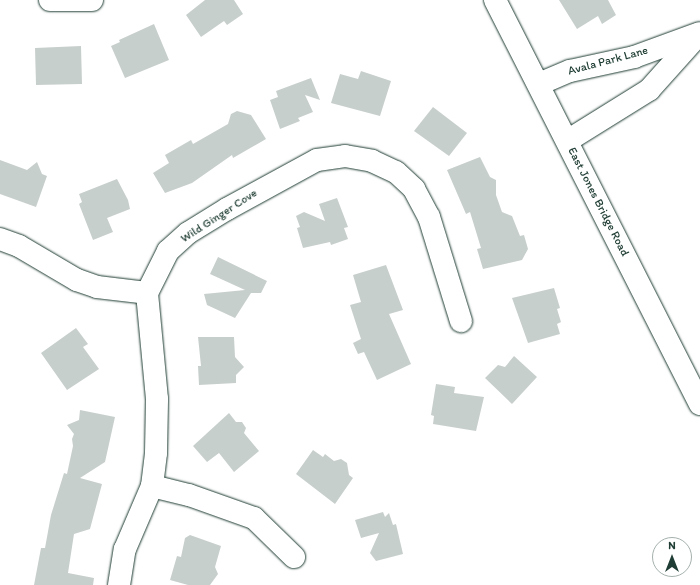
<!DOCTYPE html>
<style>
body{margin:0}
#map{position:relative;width:700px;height:585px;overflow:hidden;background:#fff;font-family:Itim,sans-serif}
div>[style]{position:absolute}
.building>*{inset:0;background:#c7cfcc}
.roads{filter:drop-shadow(0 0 1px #1f3d34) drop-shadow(0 0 1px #1f3d34)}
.minor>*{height:22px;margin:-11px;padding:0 11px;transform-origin:11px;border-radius:11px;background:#fff}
span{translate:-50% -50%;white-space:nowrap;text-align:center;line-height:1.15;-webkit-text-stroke:3.5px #fff;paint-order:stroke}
.street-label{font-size:12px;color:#1f3d34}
.north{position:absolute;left:652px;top:537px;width:40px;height:40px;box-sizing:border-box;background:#fff;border:1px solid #a5b1ae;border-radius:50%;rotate:0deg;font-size:11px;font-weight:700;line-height:16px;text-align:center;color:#1f3d34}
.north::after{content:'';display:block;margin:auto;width:14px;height:18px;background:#1f3d34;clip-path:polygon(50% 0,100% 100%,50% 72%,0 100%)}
</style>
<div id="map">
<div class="building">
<i style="clip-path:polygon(205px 0,234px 0,243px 14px,227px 25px,224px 21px,201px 37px,186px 15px)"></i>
<i style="clip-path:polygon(559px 0,608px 0,616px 15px,602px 24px,598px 16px,577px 29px)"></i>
<i style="clip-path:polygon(154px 24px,169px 60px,125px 78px,111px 46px,120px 42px,119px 40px)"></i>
<i style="clip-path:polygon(81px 46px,82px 84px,36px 85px,35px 48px)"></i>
<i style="clip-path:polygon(361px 71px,391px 81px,380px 116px,331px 103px,340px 74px,358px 79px)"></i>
<i style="clip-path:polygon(311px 78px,320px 100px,305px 95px,313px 112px,298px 118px,300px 121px,280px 129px,270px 100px,278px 97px,276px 91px)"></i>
<i style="clip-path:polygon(433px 107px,467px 133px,449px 156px,414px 131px)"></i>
<i style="clip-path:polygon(237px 111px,251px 115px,266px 139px,233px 158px,232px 155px,192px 183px,165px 193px,153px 173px,169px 163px,165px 155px,191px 140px,193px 144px,228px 124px,231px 114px)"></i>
<i style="clip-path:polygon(480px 157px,490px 177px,496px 180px,496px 195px,502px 212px,512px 216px,520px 236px,524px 235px,528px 249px,522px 260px,483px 269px,477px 249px,481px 248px,470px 212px,466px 214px,447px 170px)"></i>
<i style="clip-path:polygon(0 160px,27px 170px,37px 162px,42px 174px,47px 176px,36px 207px,0 194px)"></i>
<i style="clip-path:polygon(117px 179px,128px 200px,130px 209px,107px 218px,113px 232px,93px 240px,79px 204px,82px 202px,79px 194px)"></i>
<i style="clip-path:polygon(337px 198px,348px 227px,344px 228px,348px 239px,331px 245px,330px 242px,303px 248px,297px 228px,300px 227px,296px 216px,304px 212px,325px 221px,319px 204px)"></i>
<i style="clip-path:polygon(218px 257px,267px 281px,261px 293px,251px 293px,235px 318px,207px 305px,204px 294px,245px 290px,210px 274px)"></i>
<i style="clip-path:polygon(386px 265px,403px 310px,389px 314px,411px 364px,377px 380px,364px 352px,358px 354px,353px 343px,361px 339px,350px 305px,361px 302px,353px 275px)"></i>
<i style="clip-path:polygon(554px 288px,560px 308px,557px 309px,561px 322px,557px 324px,560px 334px,528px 343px,512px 298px)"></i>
<i style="clip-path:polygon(76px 328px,88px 344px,83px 347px,99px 369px,67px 390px,41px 353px)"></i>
<i style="clip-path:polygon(198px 337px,234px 337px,235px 357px,244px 367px,236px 375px,236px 383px,199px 385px,198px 366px,201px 366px)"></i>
<i style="clip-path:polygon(514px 356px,537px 377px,512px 404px,485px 378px,498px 365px,505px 367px)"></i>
<i style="clip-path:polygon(436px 384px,455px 387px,454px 393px,484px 397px,476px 431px,433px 424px,434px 416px,431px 415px)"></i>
<i style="clip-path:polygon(80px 410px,115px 417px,105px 462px,80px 478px,102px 484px,90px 529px,74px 534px,68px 573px,94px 578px,93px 585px,34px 585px,41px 548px,45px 548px,51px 515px,64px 473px,67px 474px,73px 446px,72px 439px,74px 434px,67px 425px,79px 420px)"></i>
<i style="clip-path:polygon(229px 413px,236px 422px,242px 422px,246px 428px,244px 433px,259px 451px,234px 472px,219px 453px,207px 462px,193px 446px)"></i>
<i style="clip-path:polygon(313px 450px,323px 457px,325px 454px,334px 461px,341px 459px,347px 463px,349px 475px,353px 478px,335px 504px,296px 474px)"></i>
<i style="clip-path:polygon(383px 512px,385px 517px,389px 513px,393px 525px,396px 524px,403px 554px,376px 561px,370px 553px,379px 533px,361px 538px,355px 520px)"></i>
<i style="clip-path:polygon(190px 535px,221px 546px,215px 567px,218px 574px,210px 585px,188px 585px,170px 580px,177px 556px,181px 557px,185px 538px)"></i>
</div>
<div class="roads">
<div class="minor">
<i style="left:50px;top:0;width:42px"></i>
<i style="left:495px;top:0;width:453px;rotate:63.1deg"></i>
<i style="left:539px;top:84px;width:34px;rotate:-23deg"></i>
<i style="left:570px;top:71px;width:66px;rotate:-12.3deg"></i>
<i style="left:634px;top:57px;width:67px;rotate:-20.1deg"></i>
<i style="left:567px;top:141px;width:97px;rotate:-31.9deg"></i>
<i style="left:649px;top:90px;width:76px;rotate:-48.2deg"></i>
<i style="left:0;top:239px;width:20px;rotate:20deg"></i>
<i style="left:19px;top:246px;width:67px;rotate:30.4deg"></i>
<i style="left:77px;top:280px;width:21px;rotate:19deg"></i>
<i style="left:97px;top:287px;width:50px;rotate:6.8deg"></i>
<i style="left:152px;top:486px;width:38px;rotate:14deg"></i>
<i style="left:189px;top:495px;width:69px;rotate:19.5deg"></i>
<i style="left:254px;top:518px;width:56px;rotate:44.3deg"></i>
<i style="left:119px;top:585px;width:36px;rotate:-81deg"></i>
<i style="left:125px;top:549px;width:69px;rotate:-66.8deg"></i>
<i style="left:152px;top:486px;width:33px;rotate:-83deg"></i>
<i style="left:156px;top:453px;width:54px;rotate:-88.9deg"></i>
<i style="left:157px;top:399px;width:106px;rotate:-95.4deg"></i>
<i style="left:147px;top:293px;width:47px;rotate:-63.4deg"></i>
<i style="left:168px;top:251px;width:27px;rotate:-42deg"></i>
<i style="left:188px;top:233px;width:46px;rotate:-31.6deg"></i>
<i style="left:227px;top:209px;width:102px;rotate:-28.6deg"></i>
<i style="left:317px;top:160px;width:28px;rotate:-8deg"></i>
<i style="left:345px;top:156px;width:27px;rotate:10deg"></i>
<i style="left:372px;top:161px;width:26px;rotate:25deg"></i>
<i style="left:396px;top:172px;width:25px;rotate:43deg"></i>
<i style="left:414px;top:189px;width:32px;rotate:62deg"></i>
<i style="left:429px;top:217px;width:109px;rotate:72.9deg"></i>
</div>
</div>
<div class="street-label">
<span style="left:608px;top:61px;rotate:-15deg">Avala Park Lane</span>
<span style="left:598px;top:202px;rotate:63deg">East Jones Bridge Road</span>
<span style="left:219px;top:216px;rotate:-33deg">Wild Ginger Cove</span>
</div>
<div class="north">N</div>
</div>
